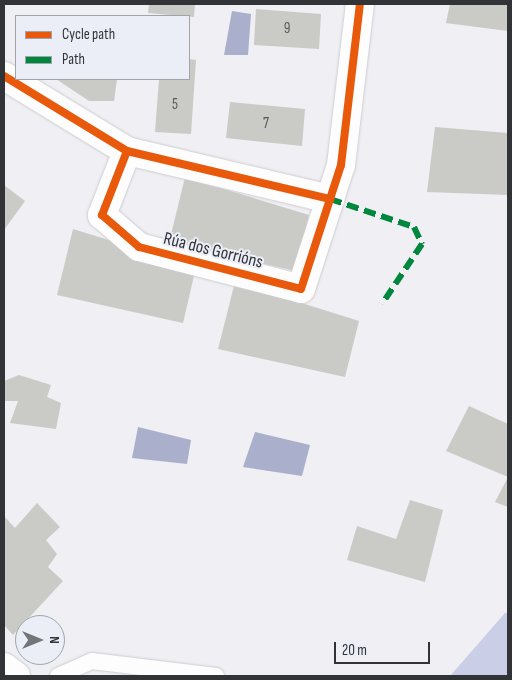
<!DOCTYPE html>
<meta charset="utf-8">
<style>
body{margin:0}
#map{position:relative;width:512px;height:680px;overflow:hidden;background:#efeff4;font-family:"Sofia Sans Condensed",sans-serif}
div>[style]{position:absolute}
.forest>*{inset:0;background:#cacee6}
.water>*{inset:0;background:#aaafcb}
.building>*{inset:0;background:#cacbc6}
.roads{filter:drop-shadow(0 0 1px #cccdd1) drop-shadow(0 0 1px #cccdd1)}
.lane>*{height:16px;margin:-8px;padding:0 8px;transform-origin:8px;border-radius:8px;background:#fdfdfd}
.street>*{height:28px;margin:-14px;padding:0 14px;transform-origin:14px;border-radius:14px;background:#fdfdfd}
.quiet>*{height:6px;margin-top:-3px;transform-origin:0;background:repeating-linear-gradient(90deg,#00873e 0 12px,transparent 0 18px)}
.cycleway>*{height:8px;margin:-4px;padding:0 4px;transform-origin:4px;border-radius:4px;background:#e8590c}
span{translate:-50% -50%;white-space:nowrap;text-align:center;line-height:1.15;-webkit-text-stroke:4px #eceef7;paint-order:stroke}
.number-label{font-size:15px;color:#58595b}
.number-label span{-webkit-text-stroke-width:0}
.street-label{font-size:18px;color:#323337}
.frame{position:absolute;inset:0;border:5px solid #323337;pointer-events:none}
.legend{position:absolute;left:15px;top:15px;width:175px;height:65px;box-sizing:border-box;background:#eceef7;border:1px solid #a2a3aa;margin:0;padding:6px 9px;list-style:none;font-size:15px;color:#323337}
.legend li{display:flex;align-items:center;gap:10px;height:25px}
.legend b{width:25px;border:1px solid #a2a3aa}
.north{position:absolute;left:15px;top:615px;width:50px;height:50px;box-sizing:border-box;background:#eceef7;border:1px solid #a2a3aa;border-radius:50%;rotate:90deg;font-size:14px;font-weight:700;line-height:20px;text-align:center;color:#323337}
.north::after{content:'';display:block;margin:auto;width:18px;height:22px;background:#747579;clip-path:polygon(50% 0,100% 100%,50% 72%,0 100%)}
.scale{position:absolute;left:334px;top:642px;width:96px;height:22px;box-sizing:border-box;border:2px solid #323337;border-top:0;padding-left:6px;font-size:15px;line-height:18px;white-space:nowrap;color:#323337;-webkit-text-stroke:4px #eceef7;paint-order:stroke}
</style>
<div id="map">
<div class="forest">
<i style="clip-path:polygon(505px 613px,508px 613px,508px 676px,450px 676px)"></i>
</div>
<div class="water">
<i style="clip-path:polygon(232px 11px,251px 14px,248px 55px,224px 55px)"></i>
<i style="clip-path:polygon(138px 427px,191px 440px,187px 464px,132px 458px)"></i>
<i style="clip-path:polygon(255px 432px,310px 445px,302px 476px,243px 467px)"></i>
</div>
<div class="building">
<i style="clip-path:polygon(149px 4px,195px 4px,194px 17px,148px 13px)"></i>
<i style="clip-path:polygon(450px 4px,508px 4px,508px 31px,446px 23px)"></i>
<i style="clip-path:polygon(256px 9px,321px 14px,319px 49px,254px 45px)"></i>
<i style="clip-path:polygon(189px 59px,196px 60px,191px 134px,155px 132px,159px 79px,189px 79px)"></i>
<i style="clip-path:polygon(56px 79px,117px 79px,114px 101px,89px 101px)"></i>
<i style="clip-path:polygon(230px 102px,305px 109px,302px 146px,226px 138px)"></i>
<i style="clip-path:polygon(435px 127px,508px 133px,508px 195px,427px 192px)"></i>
<i style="clip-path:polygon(185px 177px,309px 215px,296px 271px,169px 243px)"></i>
<i style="clip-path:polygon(4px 185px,25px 201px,4px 230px)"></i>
<i style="clip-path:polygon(73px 229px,196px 267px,183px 323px,57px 295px)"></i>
<i style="clip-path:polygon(235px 282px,359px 321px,345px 377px,218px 349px)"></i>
<i style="clip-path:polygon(19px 375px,51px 385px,47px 397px,61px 403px,56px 429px,10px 423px,18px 401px,4px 401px,4px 381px)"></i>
<i style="clip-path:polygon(469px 406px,508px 424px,508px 507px,495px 502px,508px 477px,446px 451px)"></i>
<i style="clip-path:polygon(410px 500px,443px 510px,425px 582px,347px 560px,357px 526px,396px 539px)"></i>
<i style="clip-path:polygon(37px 503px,60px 527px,46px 540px,57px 554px,48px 567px,63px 581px,13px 635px,4px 625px,4px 516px,15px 528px)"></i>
</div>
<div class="roads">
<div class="lane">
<i style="left:58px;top:676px;width:37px;rotate:-24deg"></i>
<i style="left:92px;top:661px;width:125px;rotate:6.9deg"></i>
</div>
<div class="street">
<i style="left:4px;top:76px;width:144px;rotate:31.4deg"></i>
<i style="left:127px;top:151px;width:209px;rotate:13.3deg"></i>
<i style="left:330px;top:199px;width:36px;rotate:-72deg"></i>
<i style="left:341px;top:165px;width:162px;rotate:-83.3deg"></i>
<i style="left:127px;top:151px;width:69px;rotate:111.3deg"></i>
<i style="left:102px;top:215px;width:49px;rotate:40.9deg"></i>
<i style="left:139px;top:247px;width:167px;rotate:14.5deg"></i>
<i style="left:301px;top:289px;width:95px;rotate:-72.1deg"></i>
<i style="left:4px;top:667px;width:15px;rotate:37deg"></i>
</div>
</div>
<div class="quiet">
<i style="left:330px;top:199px;width:89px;rotate:18.4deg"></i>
<i style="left:414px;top:227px;width:19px;rotate:65deg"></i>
<i style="left:422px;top:244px;width:72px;rotate:123.7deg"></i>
</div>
<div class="cycleway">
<i style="left:4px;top:76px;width:144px;rotate:31.4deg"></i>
<i style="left:127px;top:151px;width:209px;rotate:13.3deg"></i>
<i style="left:330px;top:199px;width:36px;rotate:-72deg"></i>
<i style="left:341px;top:165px;width:162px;rotate:-83.3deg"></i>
<i style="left:127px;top:151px;width:69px;rotate:111.3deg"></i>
<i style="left:102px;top:215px;width:49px;rotate:40.9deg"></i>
<i style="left:139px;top:247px;width:167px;rotate:14.5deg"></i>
<i style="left:301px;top:289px;width:95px;rotate:-72.1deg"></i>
</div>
<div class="number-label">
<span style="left:287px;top:29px">9</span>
<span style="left:175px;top:105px">5</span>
<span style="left:266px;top:124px">7</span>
</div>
<div class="street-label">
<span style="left:213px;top:251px;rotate:14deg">Rúa dos Gorrións</span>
</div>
<div class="frame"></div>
<ul class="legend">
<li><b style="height:6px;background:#e8590c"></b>Cycle path</li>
<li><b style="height:6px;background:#00873e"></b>Path</li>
</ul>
<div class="north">N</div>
<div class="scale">20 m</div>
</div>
